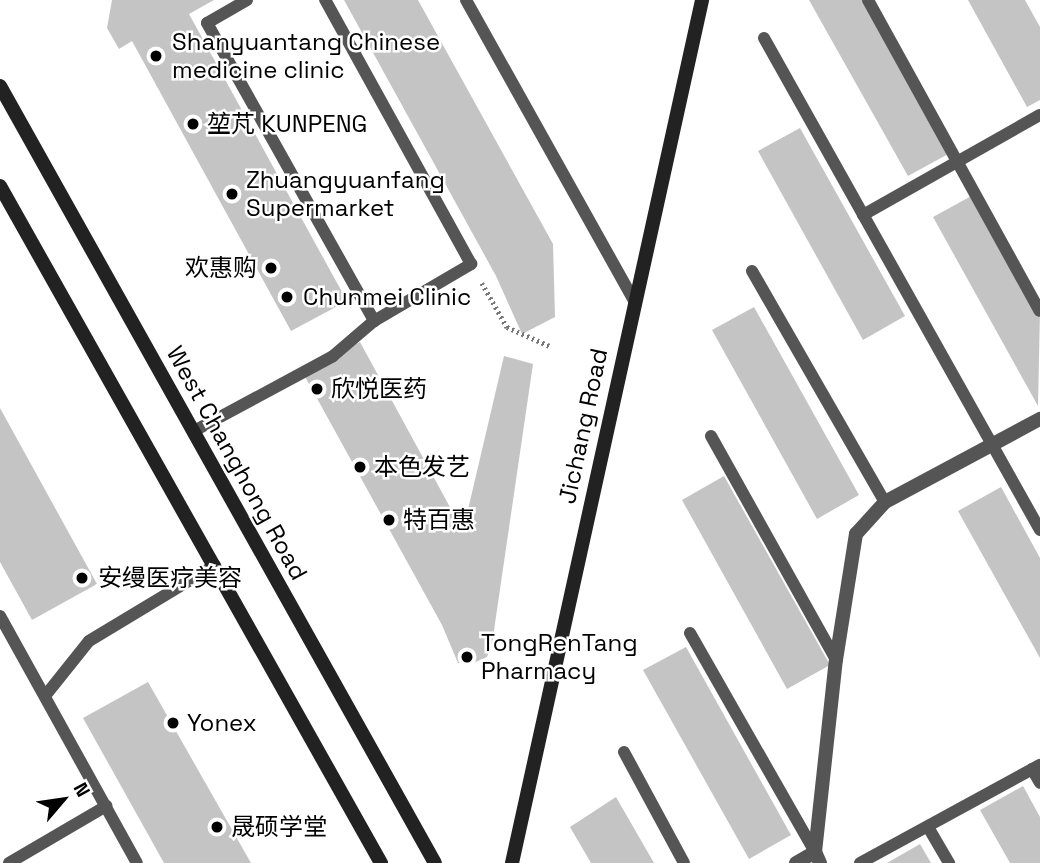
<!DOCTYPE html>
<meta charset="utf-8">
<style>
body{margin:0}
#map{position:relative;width:1040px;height:863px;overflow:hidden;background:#fff;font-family:"Space Grotesk","Noto Sans SC",sans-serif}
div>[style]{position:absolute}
.building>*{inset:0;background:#c4c4c4}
.path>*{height:4.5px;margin-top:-2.25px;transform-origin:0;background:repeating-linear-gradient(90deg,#777 0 2px,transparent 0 5.5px)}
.lane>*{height:12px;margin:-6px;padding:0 6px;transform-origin:6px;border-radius:6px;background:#555}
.street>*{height:14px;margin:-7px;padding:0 7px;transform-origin:7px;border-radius:7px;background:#555}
.secondary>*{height:14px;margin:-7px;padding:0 7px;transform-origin:7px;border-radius:7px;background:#222}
.dots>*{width:19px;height:19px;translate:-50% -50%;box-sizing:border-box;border:4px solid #fff;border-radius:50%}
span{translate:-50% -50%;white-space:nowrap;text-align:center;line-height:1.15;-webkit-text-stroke:5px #fff;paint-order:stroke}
.poi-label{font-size:24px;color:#000}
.left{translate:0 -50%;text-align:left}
.right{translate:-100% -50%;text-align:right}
.street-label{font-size:24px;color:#000}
.north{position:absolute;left:28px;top:765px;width:70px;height:70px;-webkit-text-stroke:5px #fff;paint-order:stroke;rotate:61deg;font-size:19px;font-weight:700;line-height:28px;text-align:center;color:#000}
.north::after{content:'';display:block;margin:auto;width:24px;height:32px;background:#000;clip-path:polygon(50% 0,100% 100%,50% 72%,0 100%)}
</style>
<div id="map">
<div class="building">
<i style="clip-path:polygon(112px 0,214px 0,189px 14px,347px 301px,291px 331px,132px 41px,119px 49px,107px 28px)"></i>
<i style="clip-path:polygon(344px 0,418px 0,553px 244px,555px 317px,522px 334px,496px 276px)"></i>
<i style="clip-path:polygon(809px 0,864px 0,950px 153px,908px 176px)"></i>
<i style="clip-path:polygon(968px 0,1025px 0,1040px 27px,1040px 100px,1027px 107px)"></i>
<i style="clip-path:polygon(800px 128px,905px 316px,863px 340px,758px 151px)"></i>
<i style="clip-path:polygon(975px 194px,1040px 310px,1038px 406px,933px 217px)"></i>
<i style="clip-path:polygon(754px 307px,859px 495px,817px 519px,712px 330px)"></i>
<i style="clip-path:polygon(360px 342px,463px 531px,504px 356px,533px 364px,492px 644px,487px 657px,471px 664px,458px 663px,442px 625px,303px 373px)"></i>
<i style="clip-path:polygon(0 408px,97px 584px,32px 620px,0 562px)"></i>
<i style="clip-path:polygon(724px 476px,830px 665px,787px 689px,682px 500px)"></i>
<i style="clip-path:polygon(1001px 487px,1040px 558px,1040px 658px,958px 511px)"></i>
<i style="clip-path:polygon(686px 647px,791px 835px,749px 859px,643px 670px)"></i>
<i style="clip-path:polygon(148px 682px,251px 863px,164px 863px,83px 718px)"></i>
<i style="clip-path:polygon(1023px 786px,1040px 817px,1040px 863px,1010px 863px,980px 810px)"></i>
<i style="clip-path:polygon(616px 797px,654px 863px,591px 863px,570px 827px)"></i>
<i style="clip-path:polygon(920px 844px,931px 863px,887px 863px)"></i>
</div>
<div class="path">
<i style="left:482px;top:283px;width:51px;rotate:60.4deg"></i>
<i style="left:507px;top:327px;width:49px;rotate:24deg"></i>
</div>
<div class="lane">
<i style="left:247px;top:0;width:46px;rotate:150.1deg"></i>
<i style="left:207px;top:23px;width:342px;rotate:60.7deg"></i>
<i style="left:466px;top:0;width:344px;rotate:60.8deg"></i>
<i style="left:868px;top:0;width:355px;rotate:61.1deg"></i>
<i style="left:764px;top:38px;width:564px;rotate:60.71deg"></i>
<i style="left:863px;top:215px;width:203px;rotate:-29.5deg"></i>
<i style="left:752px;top:271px;width:267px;rotate:60.1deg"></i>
<i style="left:194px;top:431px;width:158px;rotate:-28.3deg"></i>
<i style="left:333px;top:356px;width:54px;rotate:-40.5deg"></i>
<i style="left:374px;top:321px;width:113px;rotate:-30.4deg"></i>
<i style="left:471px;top:264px;width:302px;rotate:-118.9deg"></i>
<i style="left:711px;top:436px;width:257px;rotate:60.8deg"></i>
<i style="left:0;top:616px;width:282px;rotate:61deg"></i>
<i style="left:690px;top:633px;width:252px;rotate:60.3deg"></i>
<i style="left:45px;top:696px;width:70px;rotate:-51.3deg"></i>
<i style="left:89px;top:641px;width:147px;rotate:-31.1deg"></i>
<i style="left:624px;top:752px;width:126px;rotate:61.6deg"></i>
<i style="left:1032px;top:769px;width:16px;rotate:60deg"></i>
<i style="left:928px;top:827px;width:42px;rotate:59.7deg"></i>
<i style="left:9px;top:863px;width:113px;rotate:-30.4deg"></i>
<i style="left:860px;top:863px;width:205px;rotate:-28.6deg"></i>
</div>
<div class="street">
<i style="left:796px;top:863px;width:22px;rotate:-30deg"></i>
<i style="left:820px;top:863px;width:12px;rotate:-114deg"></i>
<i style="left:815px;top:852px;width:193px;rotate:-83.8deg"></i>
<i style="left:836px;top:660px;width:128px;rotate:-81deg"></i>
<i style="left:856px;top:534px;width:43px;rotate:-47.8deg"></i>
<i style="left:885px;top:502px;width:176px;rotate:-28.2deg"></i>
</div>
<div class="secondary">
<i style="left:0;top:86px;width:890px;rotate:60.76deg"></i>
<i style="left:0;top:186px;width:777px;rotate:60.63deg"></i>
<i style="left:512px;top:863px;width:884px;rotate:-77.58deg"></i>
</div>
<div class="dots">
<i style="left:156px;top:56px;background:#000"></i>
<i style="left:193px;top:124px;background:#000"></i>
<i style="left:232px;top:194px;background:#000"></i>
<i style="left:271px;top:268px;background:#000"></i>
<i style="left:287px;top:297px;background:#000"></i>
<i style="left:317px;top:389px;background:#000"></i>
<i style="left:360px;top:467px;background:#000"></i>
<i style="left:389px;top:520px;background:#000"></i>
<i style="left:82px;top:578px;background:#000"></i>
<i style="left:467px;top:657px;background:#000"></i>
<i style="left:173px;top:723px;background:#000"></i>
<i style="left:217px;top:827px;background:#000"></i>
</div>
<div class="poi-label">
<span class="left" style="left:172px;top:56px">Shanyuantang Chinese<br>medicine clinic</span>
<span class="left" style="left:207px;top:124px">堃芃 KUNPENG</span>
<span class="left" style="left:246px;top:194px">Zhuangyuanfang<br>Supermarket</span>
<span class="right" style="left:257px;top:268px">欢惠购</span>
<span class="left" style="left:303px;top:297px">Chunmei Clinic</span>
<span class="left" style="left:331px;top:389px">欣悦医药</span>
<span class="left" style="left:374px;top:467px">本色发艺</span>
<span class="left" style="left:403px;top:520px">特百惠</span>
<span class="left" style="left:98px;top:578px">安缦医疗美容</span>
<span class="left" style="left:481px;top:657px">TongRenTang<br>Pharmacy</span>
<span class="left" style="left:187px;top:723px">Yonex</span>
<span class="left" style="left:231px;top:827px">晟硕学堂</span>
</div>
<div class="street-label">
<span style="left:583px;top:426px;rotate:-78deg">Jichang Road</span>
<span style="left:237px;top:463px;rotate:61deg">West Changhong Road</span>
</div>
<div class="north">N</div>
</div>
